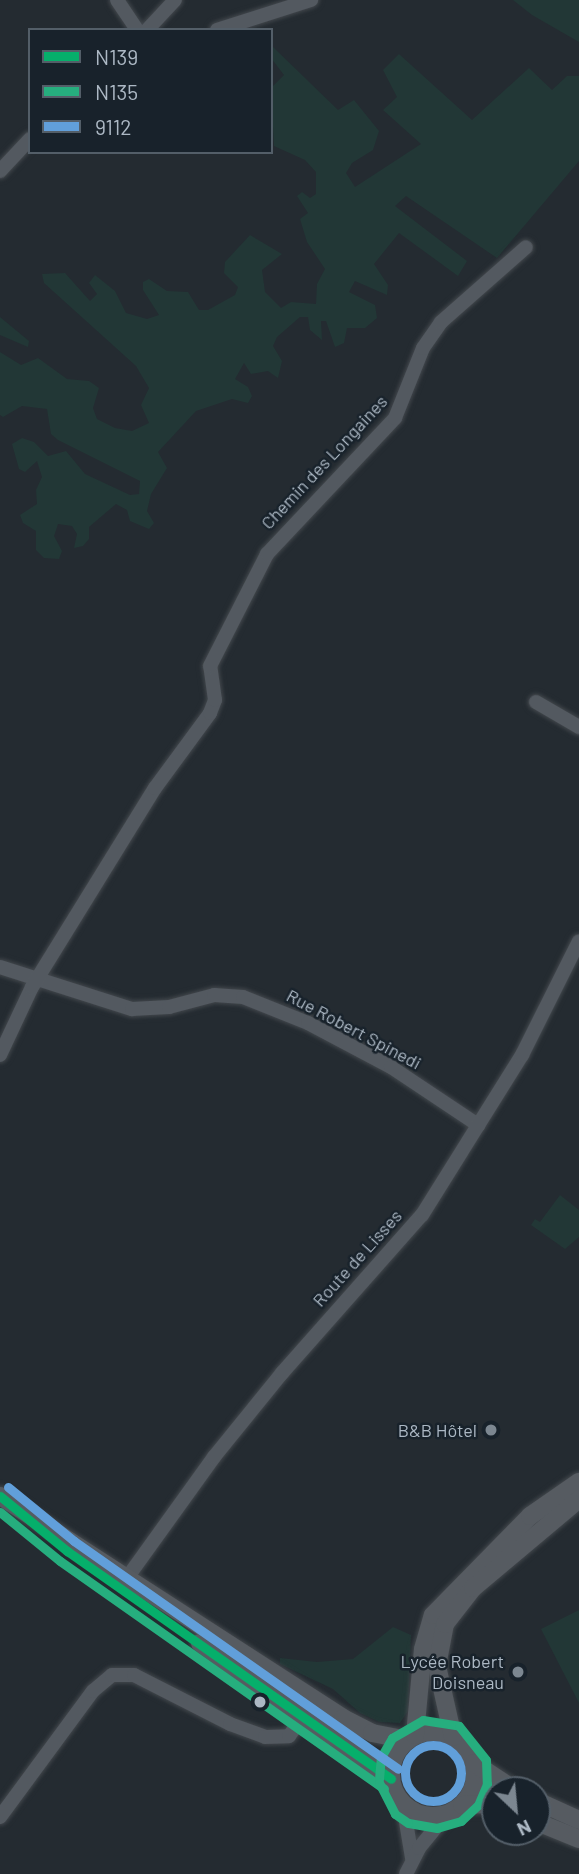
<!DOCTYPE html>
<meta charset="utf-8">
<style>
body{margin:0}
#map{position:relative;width:579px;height:1874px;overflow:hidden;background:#242b31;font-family:Barlow,sans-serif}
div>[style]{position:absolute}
.green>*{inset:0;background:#223736}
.roads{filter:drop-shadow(0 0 2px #42474c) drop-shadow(0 0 2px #42474c)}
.minor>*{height:14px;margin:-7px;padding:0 7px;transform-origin:7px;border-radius:7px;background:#535960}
.major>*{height:18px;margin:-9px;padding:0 9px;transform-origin:9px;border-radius:9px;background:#565b61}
.major>.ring{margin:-9px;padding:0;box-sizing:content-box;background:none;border:18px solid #565b61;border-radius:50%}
.bus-1>*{height:9px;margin:-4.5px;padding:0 4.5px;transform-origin:4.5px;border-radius:4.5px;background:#06af6b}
.bus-2>*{height:9px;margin:-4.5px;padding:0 4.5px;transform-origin:4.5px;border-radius:4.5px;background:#26ae7e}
.bus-3>*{height:9px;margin:-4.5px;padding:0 4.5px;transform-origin:4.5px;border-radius:4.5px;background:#619fda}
.bus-3>.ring{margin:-4.5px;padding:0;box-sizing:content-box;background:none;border:9px solid #619fda;border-radius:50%}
.dots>*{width:19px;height:19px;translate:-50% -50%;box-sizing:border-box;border:4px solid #18222b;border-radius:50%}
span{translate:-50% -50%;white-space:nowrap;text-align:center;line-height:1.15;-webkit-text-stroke:5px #18222b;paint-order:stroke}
.street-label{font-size:18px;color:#acb8c4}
.poi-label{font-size:18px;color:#acb8c4}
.right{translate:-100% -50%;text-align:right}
.legend{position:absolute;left:28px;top:28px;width:245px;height:126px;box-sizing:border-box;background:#18222b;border:2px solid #535e68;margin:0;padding:9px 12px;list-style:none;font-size:21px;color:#acb8c4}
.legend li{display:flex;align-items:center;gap:14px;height:35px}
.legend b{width:35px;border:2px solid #535e68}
.north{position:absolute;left:481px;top:1776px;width:70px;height:70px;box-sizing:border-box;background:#18222b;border:2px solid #535e68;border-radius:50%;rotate:154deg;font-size:19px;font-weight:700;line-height:28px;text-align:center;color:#acb8c4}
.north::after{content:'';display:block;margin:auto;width:24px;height:32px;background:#7c8791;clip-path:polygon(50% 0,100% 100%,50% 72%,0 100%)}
</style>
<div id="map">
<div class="green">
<i style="clip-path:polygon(513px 0,579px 0,579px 42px,532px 15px)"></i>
<i style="clip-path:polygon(271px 45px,338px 110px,354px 100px,379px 131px,373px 150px,352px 163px,346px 173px,355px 187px,421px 144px,383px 110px,397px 97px,383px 70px,399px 54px,472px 120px,529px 68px,552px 90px,567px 76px,579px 76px,579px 161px,497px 258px,406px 196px,395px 206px,467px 261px,458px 276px,399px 233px,374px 264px,388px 285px,387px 295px,355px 281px,349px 292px,375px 305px,377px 318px,365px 328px,347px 328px,344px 343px,335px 347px,326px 321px,321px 321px,322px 340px,310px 330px,308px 317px,300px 317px,277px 337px,273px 346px,282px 361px,278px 378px,268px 371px,251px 374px,244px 363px,235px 379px,248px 387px,252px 396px,248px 403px,232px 399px,196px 411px,158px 452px,167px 468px,151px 494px,147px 511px,154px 523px,149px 529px,130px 521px,127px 510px,116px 504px,89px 527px,89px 539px,83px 546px,74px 548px,77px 534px,72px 526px,58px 524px,54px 536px,62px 551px,59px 559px,44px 558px,36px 550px,36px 531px,23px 523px,20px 515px,37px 504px,36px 490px,42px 477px,37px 461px,25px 472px,19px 469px,12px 444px,22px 438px,34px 442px,48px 456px,66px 451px,85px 474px,130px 495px,139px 494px,140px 481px,58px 440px,51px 434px,47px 409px,22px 406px,3px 417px,0 415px,0 352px,21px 365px,38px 358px,67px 379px,89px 381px,99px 388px,93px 408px,97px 419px,115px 428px,132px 431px,149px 423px,141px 405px,149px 388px,136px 366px,44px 283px,42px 274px,65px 273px,90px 301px,97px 294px,89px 283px,95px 275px,115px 291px,126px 313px,147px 319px,159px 315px,143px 290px,143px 282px,149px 279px,167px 291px,188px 292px,199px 310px,208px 310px,235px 295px,238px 287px,224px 273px,225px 262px,250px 235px,282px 254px,262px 270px,265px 292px,281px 308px,291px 302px,316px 304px,317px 284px,325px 269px,307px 242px,300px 219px,308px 213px,297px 196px,302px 192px,310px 198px,316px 194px,316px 172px,305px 160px,274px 146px,271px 88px,284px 75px,271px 58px)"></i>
<i style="clip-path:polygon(0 317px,29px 341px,28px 347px,0 335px)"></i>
<i style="clip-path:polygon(560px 1195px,579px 1210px,579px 1237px,565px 1249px,531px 1225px,535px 1219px,540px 1222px)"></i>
<i style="clip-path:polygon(579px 1610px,579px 1703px,541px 1629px)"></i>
<i style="clip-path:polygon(393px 1627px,411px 1635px,408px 1711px,400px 1723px,380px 1722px,360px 1713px,333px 1689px,280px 1664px,280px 1658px,317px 1662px,353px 1659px)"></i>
</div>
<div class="roads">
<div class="minor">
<i style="left:117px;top:0;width:36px;rotate:56deg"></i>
<i style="left:147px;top:30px;width:41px;rotate:-47deg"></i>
<i style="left:217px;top:30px;width:99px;rotate:-17.7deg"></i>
<i style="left:0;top:171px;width:44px;rotate:-46.8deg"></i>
<i style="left:536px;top:702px;width:50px;rotate:30.2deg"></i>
<i style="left:0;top:967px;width:139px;rotate:17.7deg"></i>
<i style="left:132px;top:1009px;width:37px;rotate:-3deg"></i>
<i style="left:169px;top:1007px;width:47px;rotate:-14.9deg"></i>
<i style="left:214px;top:995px;width:29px;rotate:4deg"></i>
<i style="left:243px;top:997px;width:70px;rotate:21.8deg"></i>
<i style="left:308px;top:1023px;width:94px;rotate:27.9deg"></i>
<i style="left:391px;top:1067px;width:105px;rotate:33.7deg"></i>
<i style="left:0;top:1055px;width:75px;rotate:-64.8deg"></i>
<i style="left:32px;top:987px;width:234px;rotate:-58.3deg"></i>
<i style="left:155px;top:788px;width:93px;rotate:-53.7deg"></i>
<i style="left:210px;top:713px;width:14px;rotate:-69deg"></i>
<i style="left:215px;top:700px;width:34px;rotate:-98deg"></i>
<i style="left:210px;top:666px;width:126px;rotate:-63deg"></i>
<i style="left:267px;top:554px;width:187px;rotate:-46.7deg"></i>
<i style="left:395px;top:418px;width:75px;rotate:-68.2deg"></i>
<i style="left:423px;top:348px;width:32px;rotate:-55deg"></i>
<i style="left:441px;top:322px;width:113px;rotate:-41.4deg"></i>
<i style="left:127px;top:1578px;width:149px;rotate:-54.3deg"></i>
<i style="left:214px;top:1457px;width:108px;rotate:-51deg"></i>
<i style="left:282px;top:1373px;width:211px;rotate:-48.5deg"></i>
<i style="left:422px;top:1215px;width:189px;rotate:-58deg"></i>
<i style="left:522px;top:1055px;width:127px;rotate:-63.4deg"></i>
<i style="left:403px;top:1804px;width:55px;rotate:80.5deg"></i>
<i style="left:0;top:1817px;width:157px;rotate:-53.6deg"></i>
<i style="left:93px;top:1691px;width:25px;rotate:-40deg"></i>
<i style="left:112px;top:1675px;width:22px"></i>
<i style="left:134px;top:1675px;width:108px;rotate:27deg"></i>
<i style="left:230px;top:1724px;width:37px;rotate:20deg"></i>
<i style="left:265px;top:1737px;width:24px;rotate:-2deg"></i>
<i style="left:289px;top:1736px;width:27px;rotate:-54deg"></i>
<i style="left:406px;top:1874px;width:29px;rotate:-63deg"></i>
<i style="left:419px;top:1848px;width:44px;rotate:-50.5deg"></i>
</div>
<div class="major">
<i style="left:0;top:1496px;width:409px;rotate:32.9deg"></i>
<i style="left:343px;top:1718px;width:33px;rotate:27deg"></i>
<i style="left:372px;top:1733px;width:37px;rotate:11deg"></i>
<i style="left:200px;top:1643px;width:234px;rotate:35.5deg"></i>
<i class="ring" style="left:391px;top:1732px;width:66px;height:66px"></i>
<i style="left:415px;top:1735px;width:86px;rotate:-84.7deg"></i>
<i style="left:423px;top:1649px;width:35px;rotate:-74deg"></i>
<i style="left:433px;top:1615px;width:139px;rotate:-45.6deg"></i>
<i style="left:530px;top:1516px;width:60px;rotate:-34.8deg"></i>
<i style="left:453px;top:1737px;width:73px;rotate:-102.7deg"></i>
<i style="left:437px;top:1666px;width:43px;rotate:-79.2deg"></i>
<i style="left:445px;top:1624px;width:46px;rotate:-52.1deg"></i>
<i style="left:473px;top:1588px;width:138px;rotate:-40deg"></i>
<i style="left:474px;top:1763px;width:49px;rotate:33.4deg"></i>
<i style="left:537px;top:1801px;width:46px;rotate:24.3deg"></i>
<i style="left:462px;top:1805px;width:33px;rotate:-2deg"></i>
<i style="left:537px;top:1822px;width:45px;rotate:22deg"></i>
</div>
</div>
<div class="bus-1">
<i style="left:0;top:1496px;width:87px;rotate:39.4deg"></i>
<i style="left:67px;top:1551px;width:396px;rotate:35.1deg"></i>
</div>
<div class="bus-2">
<i style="left:0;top:1512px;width:77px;rotate:39.2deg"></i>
<i style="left:60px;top:1561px;width:396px;rotate:35.1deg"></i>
<i style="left:379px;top:1779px;width:22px;rotate:-85deg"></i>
<i style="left:381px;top:1757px;width:22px;rotate:-60deg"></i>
<i style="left:392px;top:1738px;width:36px;rotate:-30deg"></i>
<i style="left:423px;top:1720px;width:36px;rotate:9deg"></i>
<i style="left:459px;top:1726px;width:43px;rotate:51.5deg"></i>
<i style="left:486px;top:1760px;width:24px;rotate:88deg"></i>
<i style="left:487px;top:1784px;width:23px;rotate:113deg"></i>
<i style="left:478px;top:1805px;width:23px;rotate:137deg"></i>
<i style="left:461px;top:1821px;width:25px;rotate:164deg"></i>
<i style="left:437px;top:1828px;width:29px;rotate:-170deg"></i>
<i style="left:408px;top:1823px;width:16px;rotate:-145deg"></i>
<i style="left:395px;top:1814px;width:35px;rotate:-117deg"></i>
</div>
<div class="bus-3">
<i style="left:8px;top:1487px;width:85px;rotate:39.3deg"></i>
<i style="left:74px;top:1541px;width:396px;rotate:35.1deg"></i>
<i class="ring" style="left:405px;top:1745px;width:47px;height:47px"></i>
</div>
<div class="dots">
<i style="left:491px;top:1430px;background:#7c8791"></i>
<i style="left:518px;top:1672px;background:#7c8791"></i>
<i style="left:260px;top:1702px;background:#acb8c4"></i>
</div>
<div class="street-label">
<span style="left:324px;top:462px;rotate:-47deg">Chemin des Longaines</span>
<span style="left:354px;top:1029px;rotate:28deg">Rue Robert Spinedi</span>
<span style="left:357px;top:1258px;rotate:-48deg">Route de Lisses</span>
</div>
<div class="poi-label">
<span class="right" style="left:477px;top:1430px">B&amp;B Hôtel</span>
<span class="right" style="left:504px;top:1672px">Lycée Robert<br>Doisneau</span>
</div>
<ul class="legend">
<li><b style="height:9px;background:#06af6b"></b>N139</li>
<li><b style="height:9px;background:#26ae7e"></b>N135</li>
<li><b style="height:9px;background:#619fda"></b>9112</li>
</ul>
<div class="north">N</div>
</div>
